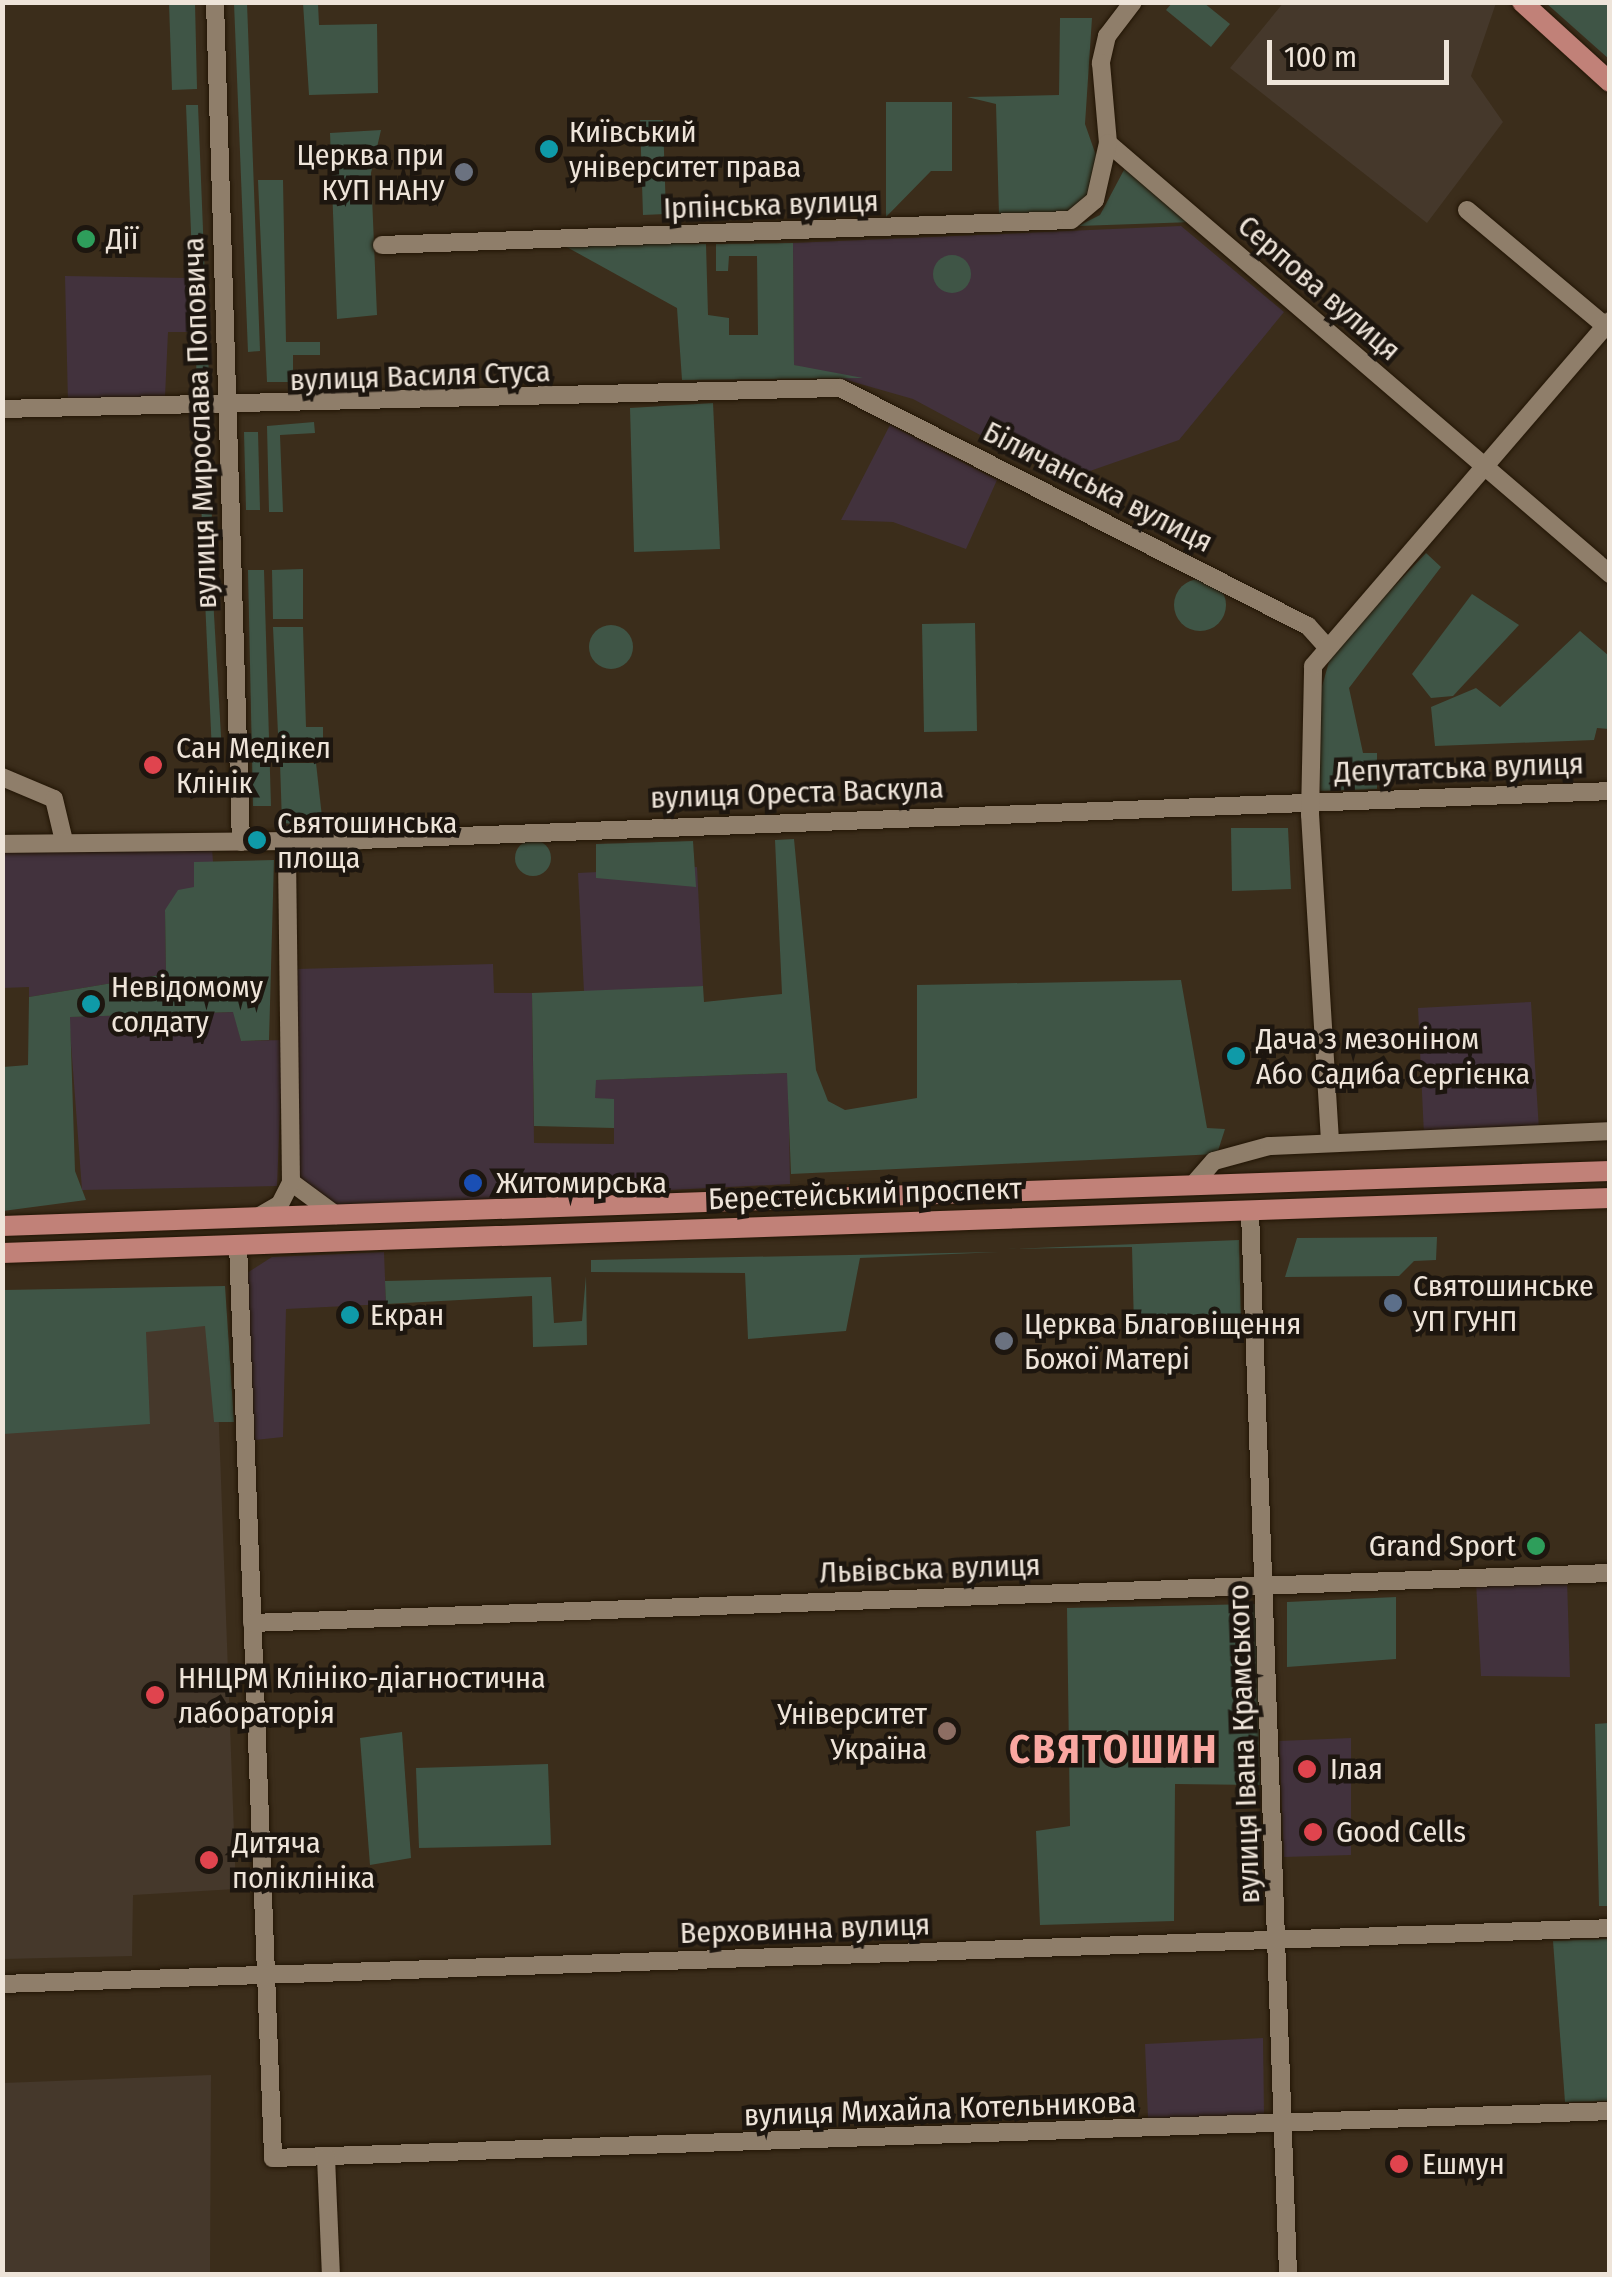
<!DOCTYPE html>
<meta charset="utf-8">
<style>
body{margin:0}
#map{position:relative;width:1612px;height:2277px;overflow:hidden;background:#3b2d1b;font-family:"Fira Sans Condensed",sans-serif}
div>[style]{position:absolute}
.commercial>*{inset:0;background:#42323d}
.medical>*{inset:0;background:#45382b}
.green>*{inset:0;background:#3f5546}
.round{border-radius:50%}
.roads{filter:drop-shadow(0 0 2px #221505) drop-shadow(0 0 2px #221505)}
.minor>*{height:18px;margin:-9px;padding:0 9px;transform-origin:9px;border-radius:9px;background:#8f7e6a}
.major>*{height:20px;margin:-10px;padding:0 10px;transform-origin:10px;border-radius:10px;background:#c18178}
.dots>*{width:28px;height:28px;translate:-50% -50%;box-sizing:border-box;border:5px solid #1d160f;border-radius:50%}
span{translate:-50% -50%;white-space:nowrap;text-align:center;line-height:1.15;-webkit-text-stroke:9px #1d160f;paint-order:stroke}
.poi-label{font-size:30px;color:#eee4d9}
.left{translate:0 -50%;text-align:left}
.right{translate:-100% -50%;text-align:right}
.street-label{font-size:30px;color:#eee4d9}
.district-label{font-size:40px;color:#faa7a1;font-weight:700;letter-spacing:2.5px}
.frame{position:absolute;inset:0;border:5px solid #eee4d9;pointer-events:none}
.scale{position:absolute;left:1267px;top:40px;width:182px;height:45px;box-sizing:border-box;border:5px solid #eee4d9;border-top:0;padding-left:12px;font-size:30px;line-height:35px;white-space:nowrap;color:#eee4d9;-webkit-text-stroke:8px #1d160f;paint-order:stroke}
</style>
<div id="map">
<div class="commercial">
<i style="clip-path:polygon(1181px 226px,1284px 312px,1179px 440px,1064px 480px,913px 399px,794px 365px,793px 243px)"></i>
<i style="clip-path:polygon(65px 276px,188px 278px,189px 332px,168px 332px,165px 397px,68px 403px)"></i>
<i style="clip-path:polygon(890px 425px,997px 480px,966px 549px,893px 522px,841px 520px)"></i>
<i style="clip-path:polygon(2px 847px,212px 848px,213px 862px,194px 863px,194px 888px,165px 910px,166px 974px,29px 997px,29px 987px,3px 988px)"></i>
<i style="clip-path:polygon(697px 867px,703px 986px,584px 992px,578px 873px)"></i>
<i style="clip-path:polygon(493px 964px,494px 993px,532px 993px,534px 1143px,614px 1144px,614px 1100px,594px 1098px,595px 1080px,788px 1073px,790px 1184px,334px 1207px,298px 1185px,295px 969px)"></i>
<i style="clip-path:polygon(1531px 1002px,1539px 1130px,1424px 1135px,1418px 1008px)"></i>
<i style="clip-path:polygon(234px 1012px,241px 1041px,283px 1040px,277px 1186px,82px 1190px,69px 1017px)"></i>
<i style="clip-path:polygon(384px 1252px,386px 1304px,286px 1309px,283px 1437px,255px 1440px,247px 1273px,272px 1257px)"></i>
<i style="clip-path:polygon(1567px 1579px,1570px 1677px,1481px 1676px,1476px 1582px)"></i>
<i style="clip-path:polygon(1351px 1738px,1351px 1855px,1284px 1857px,1279px 1741px)"></i>
<i style="clip-path:polygon(1263px 2038px,1264px 2116px,1148px 2118px,1145px 2044px)"></i>
</div>
<div class="medical">
<i style="clip-path:polygon(1284px 2px,1496px 3px,1471px 76px,1503px 122px,1427px 223px,1230px 68px)"></i>
<i style="clip-path:polygon(215px 1317px,236px 1889px,133px 1895px,132px 1956px,3px 1959px,3px 1328px)"></i>
<i style="clip-path:polygon(211px 2075px,210px 2274px,3px 2274px,3px 2083px)"></i>
</div>
<div class="green">
<i style="clip-path:polygon(169px 3px,195px 3px,197px 89px,172px 90px)"></i>
<i style="clip-path:polygon(234px 3px,247px 3px,260px 351px,248px 352px)"></i>
<i style="clip-path:polygon(303px 3px,318px 3px,319px 25px,377px 24px,378px 93px,309px 95px)"></i>
<i style="clip-path:polygon(1172px 3px,1204px 3px,1230px 24px,1211px 47px,1166px 10px)"></i>
<i style="clip-path:polygon(1546px 3px,1609px 3px,1609px 59px)"></i>
<i style="clip-path:polygon(1060px 18px,1092px 18px,1085px 124px,1099px 164px,1094px 193px,1070px 216px,999px 216px,996px 104px,967px 97px,1059px 95px)"></i>
<i style="clip-path:polygon(886px 102px,952px 102px,952px 171px,931px 171px,886px 217px)"></i>
<i style="clip-path:polygon(186px 105px,198px 105px,209px 379px,197px 385px)"></i>
<i style="clip-path:polygon(640px 120px,663px 120px,666px 214px,643px 215px)"></i>
<i style="clip-path:polygon(381px 130px,371px 173px,377px 315px,337px 319px,330px 133px)"></i>
<i style="clip-path:polygon(1125px 168px,1193px 222px,1078px 226px,1100px 215px)"></i>
<i style="clip-path:polygon(258px 180px,283px 180px,286px 342px,320px 342px,320px 355px,293px 355px,293px 382px,267px 382px)"></i>
<i style="clip-path:polygon(554px 240px,706px 244px,708px 315px,729px 318px,729px 335px,758px 335px,757px 256px,729px 256px,728px 271px,716px 271px,716px 244px,793px 243px,794px 365px,863px 378px,682px 380px,677px 308px)"></i>
<i class="round" style="left:933px;top:255px;width:38px;height:38px"></i>
<i style="clip-path:polygon(713px 403px,720px 549px,634px 552px,630px 408px)"></i>
<i style="clip-path:polygon(198px 419px,209px 427px,213px 552px,203px 552px)"></i>
<i style="clip-path:polygon(314px 422px,315px 433px,280px 435px,283px 512px,269px 512px,267px 426px)"></i>
<i style="clip-path:polygon(244px 432px,258px 432px,260px 510px,246px 510px)"></i>
<i style="clip-path:polygon(1426px 553px,1441px 567px,1349px 688px,1363px 753px,1377px 753px,1377px 789px,1320px 791px,1319px 697px,1332px 651px)"></i>
<i style="clip-path:polygon(303px 569px,303px 619px,273px 619px,272px 570px)"></i>
<i style="clip-path:polygon(248px 570px,264px 570px,271px 806px,253px 806px)"></i>
<i style="clip-path:polygon(204px 578px,212px 580px,222px 753px,212px 753px)"></i>
<i class="round" style="left:1174px;top:579px;width:52px;height:52px"></i>
<i style="clip-path:polygon(1472px 594px,1519px 625px,1453px 696px,1431px 698px,1412px 674px)"></i>
<i style="clip-path:polygon(975px 623px,977px 731px,924px 732px,922px 624px)"></i>
<i class="round" style="left:589px;top:625px;width:44px;height:44px"></i>
<i style="clip-path:polygon(273px 627px,303px 627px,306px 727px,323px 727px,323px 755px,279px 755px)"></i>
<i style="clip-path:polygon(1580px 631px,1609px 656px,1609px 729px,1597px 728px,1594px 740px,1435px 746px,1431px 707px,1476px 688px,1500px 707px)"></i>
<i style="clip-path:polygon(280px 763px,316px 763px,323px 826px,282px 823px)"></i>
<i style="clip-path:polygon(1231px 828px,1288px 828px,1291px 889px,1232px 891px)"></i>
<i style="clip-path:polygon(794px 839px,816px 1070px,828px 1101px,845px 1110px,917px 1098px,917px 985px,1181px 980px,1207px 1128px,1225px 1129px,1217px 1154px,791px 1174px,787px 1073px,596px 1080px,595px 1098px,614px 1099px,614px 1128px,534px 1126px,532px 993px,703px 986px,704px 1002px,782px 994px,775px 840px)"></i>
<i class="round" style="left:515px;top:840px;width:36px;height:36px"></i>
<i style="clip-path:polygon(693px 841px,696px 887px,596px 878px,596px 844px)"></i>
<i style="clip-path:polygon(274px 860px,269px 1040px,241px 1041px,233px 1012px,70px 1017px,75px 1171px,86px 1200px,3px 1211px,3px 1067px,28px 1065px,29px 997px,166px 974px,165px 910px,178px 890px,194px 887px,194px 862px)"></i>
<i style="clip-path:polygon(1437px 1237px,1436px 1260px,1414px 1261px,1399px 1276px,1285px 1277px,1297px 1238px)"></i>
<i style="clip-path:polygon(1239px 1240px,1241px 1323px,1134px 1327px,1132px 1247px,1007px 1249px)"></i>
<i style="clip-path:polygon(999px 1252px,860px 1258px,846px 1331px,748px 1339px,745px 1273px,591px 1272px,591px 1260px)"></i>
<i style="clip-path:polygon(586px 1276px,587px 1345px,533px 1347px,532px 1296px,386px 1304px,385px 1281px,551px 1277px,554px 1323px,582px 1321px)"></i>
<i style="clip-path:polygon(225px 1286px,234px 1422px,214px 1422px,205px 1326px,146px 1332px,150px 1424px,3px 1434px,3px 1290px)"></i>
<i style="clip-path:polygon(1396px 1597px,1396px 1659px,1287px 1667px,1287px 1602px)"></i>
<i style="clip-path:polygon(1256px 1604px,1260px 1785px,1175px 1784px,1174px 1921px,1040px 1925px,1036px 1831px,1070px 1826px,1067px 1608px)"></i>
<i style="clip-path:polygon(1609px 1723px,1609px 1906px,1599px 1906px,1595px 1724px)"></i>
<i style="clip-path:polygon(402px 1732px,411px 1858px,370px 1865px,360px 1738px)"></i>
<i style="clip-path:polygon(548px 1764px,551px 1845px,419px 1848px,416px 1768px)"></i>
<i style="clip-path:polygon(1609px 1939px,1609px 2101px,1565px 2102px,1553px 1941px)"></i>
</div>
<div class="roads">
<div class="minor">
<i style="left:215px;top:2px;width:840px;rotate:88.23deg"></i>
<i style="left:1133px;top:2px;width:43px;rotate:127.4deg"></i>
<i style="left:1107px;top:36px;width:28px;rotate:103deg"></i>
<i style="left:1101px;top:63px;width:80px;rotate:85deg"></i>
<i style="left:1108px;top:143px;width:662px;rotate:40.65deg"></i>
<i style="left:1467px;top:210px;width:187px;rotate:40deg"></i>
<i style="left:382px;top:245px;width:689px;rotate:-2.08deg"></i>
<i style="left:1071px;top:220px;width:31px;rotate:-40deg"></i>
<i style="left:1095px;top:200px;width:58px;rotate:-77.2deg"></i>
<i style="left:2px;top:409px;width:838px;rotate:-1.44deg"></i>
<i style="left:840px;top:388px;width:525px;rotate:26.96deg"></i>
<i style="left:1308px;top:626px;width:24px;rotate:48deg"></i>
<i style="left:2px;top:777px;width:56px;rotate:22.9deg"></i>
<i style="left:54px;top:799px;width:43px;rotate:76.6deg"></i>
<i style="left:2px;top:844px;width:357px;rotate:-0.6deg"></i>
<i style="left:359px;top:840px;width:1252px;rotate:-2.24deg"></i>
<i style="left:1330px;top:1141px;width:327px;rotate:-93.5deg"></i>
<i style="left:1310px;top:815px;width:149px;rotate:-88.8deg"></i>
<i style="left:1313px;top:666px;width:455px;rotate:-49.3deg"></i>
<i style="left:291px;top:1182px;width:56px;rotate:36.3deg"></i>
<i style="left:1192px;top:1186px;width:33px;rotate:-49deg"></i>
<i style="left:1214px;top:1161px;width:57px;rotate:-15.3deg"></i>
<i style="left:1269px;top:1146px;width:341px;rotate:-2.5deg"></i>
<i style="left:1250px;top:1212px;width:1063px;rotate:87.95deg"></i>
<i style="left:256px;top:1218px;width:28px;rotate:-30deg"></i>
<i style="left:280px;top:1204px;width:25px;rotate:-63deg"></i>
<i style="left:291px;top:1182px;width:341px;rotate:-90.7deg"></i>
<i style="left:238px;top:1245px;width:914px;rotate:87.8deg"></i>
<i style="left:273px;top:2158px;width:1338px;rotate:-2.01deg"></i>
<i style="left:252px;top:1623px;width:1359px;rotate:-2.11deg"></i>
<i style="left:2px;top:1984px;width:1609px;rotate:-1.99deg"></i>
<i style="left:326px;top:2157px;width:117px;rotate:87.6deg"></i>
</div>
<div class="major">
<i style="left:1522px;top:2px;width:119px;rotate:42.3deg"></i>
<i style="left:2px;top:1226px;width:1609px;rotate:-1.96deg"></i>
<i style="left:2px;top:1253px;width:1609px;rotate:-1.96deg"></i>
</div>
</div>
<div class="dots">
<i style="left:549px;top:149px;background:#0f9aa8"></i>
<i style="left:464px;top:172px;background:#6b7280"></i>
<i style="left:86px;top:239px;background:#2e9e5b"></i>
<i style="left:153px;top:765px;background:#e0444e"></i>
<i style="left:257px;top:840px;background:#0f9aa8"></i>
<i style="left:91px;top:1004px;background:#0f9aa8"></i>
<i style="left:1236px;top:1056px;background:#0f9aa8"></i>
<i style="left:473px;top:1183px;background:#1a4fb4"></i>
<i style="left:1393px;top:1303px;background:#5c6f8a"></i>
<i style="left:350px;top:1315px;background:#0f9aa8"></i>
<i style="left:1004px;top:1341px;background:#6b7280"></i>
<i style="left:1536px;top:1546px;background:#2e9e5b"></i>
<i style="left:155px;top:1695px;background:#e0444e"></i>
<i style="left:947px;top:1731px;background:#8d6e63"></i>
<i style="left:1307px;top:1769px;background:#e0444e"></i>
<i style="left:1313px;top:1832px;background:#e0444e"></i>
<i style="left:209px;top:1860px;background:#e0444e"></i>
<i style="left:1399px;top:2164px;background:#e0444e"></i>
</div>
<div class="poi-label">
<span class="left" style="left:569px;top:149px">Київський<br>університет права</span>
<span class="right" style="left:444px;top:172px">Церква при<br>КУП НАНУ</span>
<span class="left" style="left:106px;top:239px">Дії</span>
<span class="left" style="left:176px;top:765px">Сан Медікел<br>Клінік</span>
<span class="left" style="left:277px;top:840px">Святошинська<br>площа</span>
<span class="left" style="left:111px;top:1004px">Невідомому<br>солдату</span>
<span class="left" style="left:1256px;top:1056px">Дача з мезоніном<br>Або Садиба Сергієнка</span>
<span class="left" style="left:496px;top:1183px">Житомирська</span>
<span class="left" style="left:1413px;top:1303px">Святошинське<br>УП ГУНП</span>
<span class="left" style="left:370px;top:1315px">Екран</span>
<span class="left" style="left:1024px;top:1341px">Церква Благовіщення<br>Божої Матері</span>
<span class="right" style="left:1516px;top:1546px">Grand Sport</span>
<span class="left" style="left:178px;top:1695px">ННЦРМ Клініко-діагностична<br>лабораторія</span>
<span class="right" style="left:927px;top:1731px">Університет<br>Україна</span>
<span class="left" style="left:1330px;top:1769px">Ілая</span>
<span class="left" style="left:1336px;top:1832px">Good Cells</span>
<span class="left" style="left:232px;top:1860px">Дитяча<br>поліклініка</span>
<span class="left" style="left:1422px;top:2164px">Ешмун</span>
</div>
<div class="street-label">
<span style="left:771px;top:205px;rotate:-2deg">Ірпінська вулиця</span>
<span style="left:1319px;top:288px;rotate:41deg">Серпова вулиця</span>
<span style="left:420px;top:376px;rotate:-2deg">вулиця Василя Стуса</span>
<span style="left:200px;top:423px;rotate:-92deg">вулиця Мирослава Поповича</span>
<span style="left:1098px;top:487px;rotate:27deg">Біличанська вулиця</span>
<span style="left:1459px;top:768px;rotate:-2deg">Депутатська вулиця</span>
<span style="left:797px;top:793px;rotate:-2deg">вулиця Ореста Васкула</span>
<span style="left:865px;top:1194px;rotate:-2deg">Берестейський проспект</span>
<span style="left:930px;top:1569px;rotate:-2deg">Львівська вулиця</span>
<span style="left:1244px;top:1744px;rotate:-92deg">вулиця Івана Крамського</span>
<span style="left:805px;top:1929px;rotate:-2deg">Верховинна вулиця</span>
<span style="left:940px;top:2109px;rotate:-2deg">вулиця Михайла Котельникова</span>
</div>
<div class="district-label">
<span style="left:1114px;top:1750px">СВЯТОШИН</span>
</div>
<div class="frame"></div>
<div class="scale">100 m</div>
</div>
